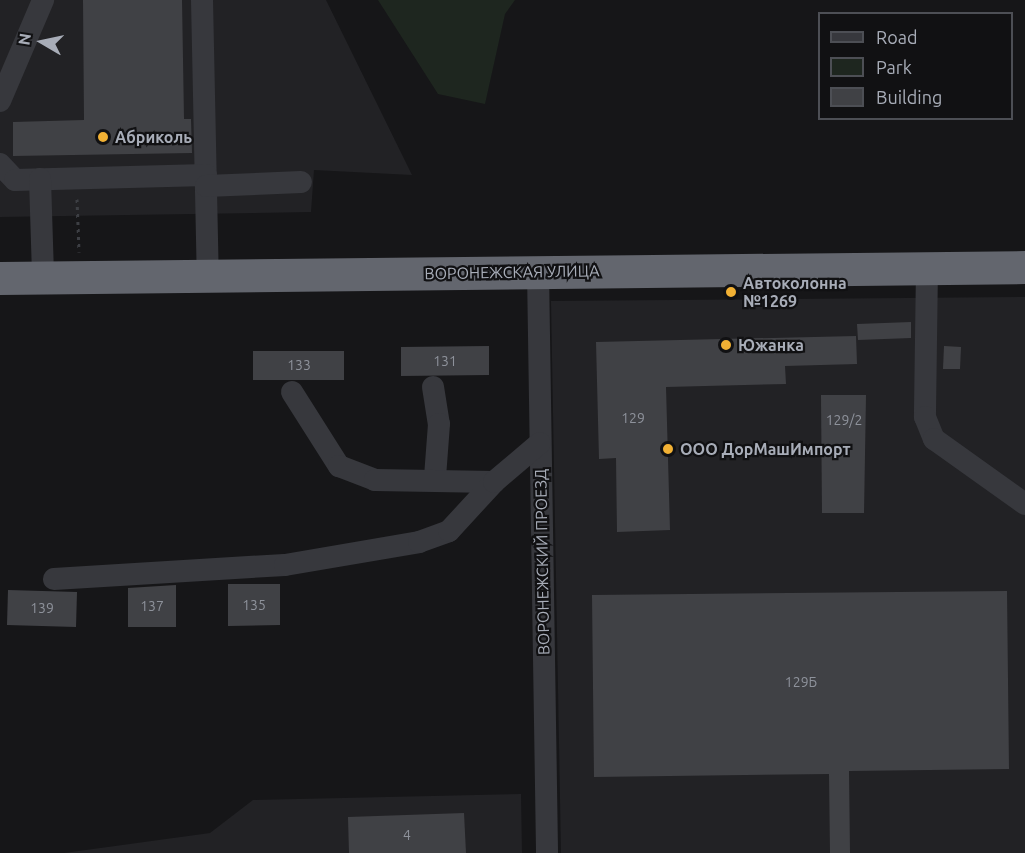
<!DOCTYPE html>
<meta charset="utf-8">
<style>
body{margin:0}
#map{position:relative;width:1025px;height:853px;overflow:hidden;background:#161618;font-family:Ubuntu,sans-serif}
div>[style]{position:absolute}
.built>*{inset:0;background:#222225}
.green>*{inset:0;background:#1e261f}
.building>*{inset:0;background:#404145}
.path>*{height:3px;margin-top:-1.5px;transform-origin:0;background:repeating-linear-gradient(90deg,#3d3f44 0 3px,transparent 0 7.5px)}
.minor>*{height:22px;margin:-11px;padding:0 11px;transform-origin:11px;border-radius:11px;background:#37383d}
.highway>*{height:33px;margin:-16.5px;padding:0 16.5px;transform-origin:16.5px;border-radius:16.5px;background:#63666e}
.dots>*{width:16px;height:16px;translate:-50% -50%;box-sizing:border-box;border:3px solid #111113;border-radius:50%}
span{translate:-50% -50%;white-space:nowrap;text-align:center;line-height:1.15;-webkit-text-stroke:4.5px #111113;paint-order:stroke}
.number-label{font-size:14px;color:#8e929b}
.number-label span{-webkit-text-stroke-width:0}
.poi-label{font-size:16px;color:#a8adb8;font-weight:700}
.left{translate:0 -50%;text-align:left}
.street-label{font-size:16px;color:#a8adb8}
.legend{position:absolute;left:818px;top:12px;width:195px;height:108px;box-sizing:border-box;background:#111113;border:2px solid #4d4f55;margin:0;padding:8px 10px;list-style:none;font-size:18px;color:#a8adb8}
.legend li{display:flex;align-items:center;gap:12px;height:30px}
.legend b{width:30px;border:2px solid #4d4f55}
.north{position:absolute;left:12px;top:12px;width:60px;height:60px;-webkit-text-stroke:4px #111113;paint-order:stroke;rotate:279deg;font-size:16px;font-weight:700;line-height:24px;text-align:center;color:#a8adb8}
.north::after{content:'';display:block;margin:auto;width:21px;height:27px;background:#a8adb8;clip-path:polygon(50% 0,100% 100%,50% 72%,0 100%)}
</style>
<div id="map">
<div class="built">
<i style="clip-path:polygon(0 0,326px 0,412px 175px,314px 170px,311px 212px,0 217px)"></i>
<i style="clip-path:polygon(1025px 297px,1025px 853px,561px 853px,551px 301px)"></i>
<i style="clip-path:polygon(521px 794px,522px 853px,64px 853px,210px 833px,253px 800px)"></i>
</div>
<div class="green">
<i style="clip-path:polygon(378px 0,515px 0,505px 14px,485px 104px,438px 94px)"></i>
</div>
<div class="building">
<i style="clip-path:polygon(83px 0,182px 0,184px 119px,191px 119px,192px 153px,13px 156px,13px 122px,84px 120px)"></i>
<i style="clip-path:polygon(911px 322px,911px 338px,858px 340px,857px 324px)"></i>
<i style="clip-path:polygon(856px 336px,857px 364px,785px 366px,786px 384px,666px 387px,670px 530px,617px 532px,616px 458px,599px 459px,596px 342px)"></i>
<i style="clip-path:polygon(489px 346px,489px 375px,401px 376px,401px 347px)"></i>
<i style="clip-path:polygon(944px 346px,961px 347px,960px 369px,943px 369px)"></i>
<i style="clip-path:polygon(253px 351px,344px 351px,344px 380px,253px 380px)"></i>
<i style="clip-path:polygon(821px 395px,866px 395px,864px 513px,822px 513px)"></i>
<i style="clip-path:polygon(228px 584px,280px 584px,280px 625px,228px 626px)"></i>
<i style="clip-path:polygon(176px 585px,176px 627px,128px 627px,128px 588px)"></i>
<i style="clip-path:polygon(8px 590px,77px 592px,76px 627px,7px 625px)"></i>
<i style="clip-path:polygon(1007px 591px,1009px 769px,849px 771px,850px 853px,830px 853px,829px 774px,594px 777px,592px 595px)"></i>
<i style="clip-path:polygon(464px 813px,466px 853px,349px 853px,348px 817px)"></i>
</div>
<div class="path">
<i style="left:77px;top:199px;width:53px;rotate:87.8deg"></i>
</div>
<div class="minor">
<i style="left:202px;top:0;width:275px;rotate:88.8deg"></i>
<i style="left:0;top:101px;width:110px;rotate:-66.9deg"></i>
<i style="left:0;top:164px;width:22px;rotate:47deg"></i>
<i style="left:15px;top:180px;width:191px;rotate:-1.5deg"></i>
<i style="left:40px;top:179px;width:98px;rotate:88.2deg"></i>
<i style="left:206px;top:186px;width:95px;rotate:-2.4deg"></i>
<i style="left:927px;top:268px;width:149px;rotate:90.8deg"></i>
<i style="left:925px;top:417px;width:24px;rotate:68deg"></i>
<i style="left:934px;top:439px;width:112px;rotate:35.5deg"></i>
<i style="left:538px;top:271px;width:582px;rotate:89.11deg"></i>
<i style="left:433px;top:387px;width:37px;rotate:81deg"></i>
<i style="left:439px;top:424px;width:53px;rotate:94.3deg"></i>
<i style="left:292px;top:392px;width:88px;rotate:57.6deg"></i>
<i style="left:339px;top:466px;width:39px;rotate:21deg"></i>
<i style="left:375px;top:480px;width:119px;rotate:1deg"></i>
<i style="left:54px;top:579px;width:231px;rotate:-3.5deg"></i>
<i style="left:285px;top:565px;width:136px;rotate:-9.7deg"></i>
<i style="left:419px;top:542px;width:32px;rotate:-20deg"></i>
<i style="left:449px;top:531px;width:67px;rotate:-47.4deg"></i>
<i style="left:494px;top:482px;width:60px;rotate:-40.3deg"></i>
</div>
<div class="highway">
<i style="left:0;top:278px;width:1025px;rotate:-0.61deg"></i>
</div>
<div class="dots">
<i style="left:103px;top:137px;background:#f2b134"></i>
<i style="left:731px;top:292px;background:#f2b134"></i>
<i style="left:726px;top:345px;background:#f2b134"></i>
<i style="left:668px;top:449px;background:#f2b134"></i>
</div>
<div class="number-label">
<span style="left:445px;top:361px">131</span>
<span style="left:299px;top:365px">133</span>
<span style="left:633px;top:418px">129</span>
<span style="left:844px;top:420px">129/2</span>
<span style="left:254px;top:605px">135</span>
<span style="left:152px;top:606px">137</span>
<span style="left:42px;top:608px">139</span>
<span style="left:801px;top:682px">129Б</span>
<span style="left:407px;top:835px">4</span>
</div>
<div class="poi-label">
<span class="left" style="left:115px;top:137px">Абриколь</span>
<span class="left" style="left:743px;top:292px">Автоколонна<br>№1269</span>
<span class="left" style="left:738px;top:345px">Южанка</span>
<span class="left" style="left:680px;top:449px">ООО ДорМашИмпорт</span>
</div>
<div class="street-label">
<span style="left:512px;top:272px;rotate:-1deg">ВОРОНЕЖСКАЯ УЛИЦА</span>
<span style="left:542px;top:562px;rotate:-91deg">ВОРОНЕЖСКИЙ ПРОЕЗД</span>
</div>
<ul class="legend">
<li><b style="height:8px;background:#37383d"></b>Road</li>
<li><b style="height:16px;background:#1e261f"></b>Park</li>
<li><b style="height:16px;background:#404145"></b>Building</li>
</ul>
<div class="north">N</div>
</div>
